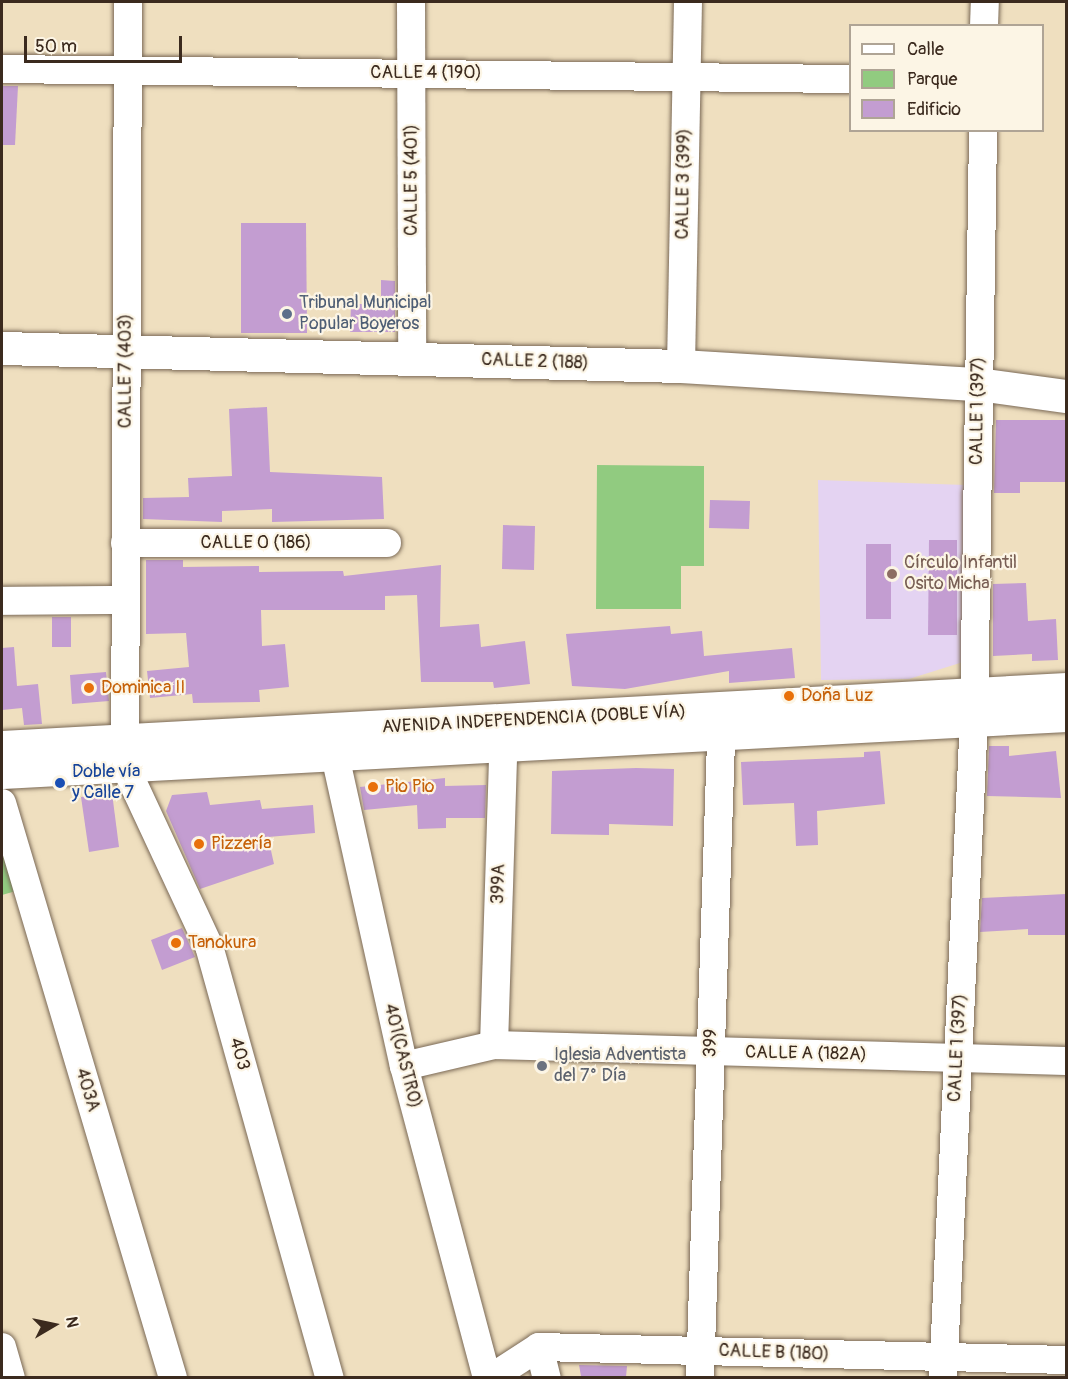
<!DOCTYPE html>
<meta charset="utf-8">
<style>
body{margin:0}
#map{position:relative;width:1068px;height:1379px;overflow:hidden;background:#efdfbf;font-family:Pangolin,sans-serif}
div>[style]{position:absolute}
.built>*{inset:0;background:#e4d3f2}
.green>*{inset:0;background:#91cb80}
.building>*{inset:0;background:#c39dd1}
.roads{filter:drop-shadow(0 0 2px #7a6956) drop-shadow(0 0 2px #7a6956)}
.minor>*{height:28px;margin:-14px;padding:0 14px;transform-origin:14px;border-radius:14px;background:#fff}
.major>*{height:33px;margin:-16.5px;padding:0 16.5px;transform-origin:16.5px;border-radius:16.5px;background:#fff}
.dots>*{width:16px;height:16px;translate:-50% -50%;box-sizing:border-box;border:3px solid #fcf5e5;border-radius:50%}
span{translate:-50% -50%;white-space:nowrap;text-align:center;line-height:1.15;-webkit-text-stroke:4.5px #fcf5e5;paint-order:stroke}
.street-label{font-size:18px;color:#3b2a1e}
.service-label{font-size:18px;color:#4e5e75}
.left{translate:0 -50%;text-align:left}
.education-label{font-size:18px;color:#785e54}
.food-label{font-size:18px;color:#c56008}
.transit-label{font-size:18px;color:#164399}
.worship-label{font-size:18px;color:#5b616d}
.frame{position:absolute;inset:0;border:3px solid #3b2a1e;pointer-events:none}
.legend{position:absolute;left:849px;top:24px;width:195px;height:108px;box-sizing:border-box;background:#fcf5e5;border:2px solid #afa495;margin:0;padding:8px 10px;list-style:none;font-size:18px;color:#3b2a1e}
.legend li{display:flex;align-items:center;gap:12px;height:30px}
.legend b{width:30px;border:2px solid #afa495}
.north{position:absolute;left:24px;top:1295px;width:60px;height:60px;-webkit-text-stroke:4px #fcf5e5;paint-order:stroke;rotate:81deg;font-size:16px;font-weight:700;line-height:24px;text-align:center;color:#3b2a1e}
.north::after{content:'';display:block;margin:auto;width:21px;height:27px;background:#3b2a1e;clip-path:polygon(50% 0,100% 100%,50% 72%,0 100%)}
.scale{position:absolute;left:24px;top:36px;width:158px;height:27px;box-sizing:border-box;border:3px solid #3b2a1e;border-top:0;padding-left:8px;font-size:18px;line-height:21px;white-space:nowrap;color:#3b2a1e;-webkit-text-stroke:4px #fcf5e5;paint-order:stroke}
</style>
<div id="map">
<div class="built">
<i style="clip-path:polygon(818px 480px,966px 485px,963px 662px,909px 679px,821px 680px)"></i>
</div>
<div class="green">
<i style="clip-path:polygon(597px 465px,704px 466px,704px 566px,681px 566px,681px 609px,596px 609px)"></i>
<i style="clip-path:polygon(2px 839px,16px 891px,2px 895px)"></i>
</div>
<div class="building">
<i style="clip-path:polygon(2px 86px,18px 86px,15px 145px,2px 145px)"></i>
<i style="clip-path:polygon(241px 223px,306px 223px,307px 333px,241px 333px)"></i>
<i style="clip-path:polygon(381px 280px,395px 281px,395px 332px,350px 332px,351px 304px,381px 304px)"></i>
<i style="clip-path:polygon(267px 407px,270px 472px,382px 477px,384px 519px,272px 522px,272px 509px,222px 511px,222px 522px,143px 519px,143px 498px,189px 497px,188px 478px,232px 476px,229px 409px)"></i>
<i style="clip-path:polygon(996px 420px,1066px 420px,1066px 482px,1020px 482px,1020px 493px,994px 493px)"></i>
<i style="clip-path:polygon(710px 500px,750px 501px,749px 529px,709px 528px)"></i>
<i style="clip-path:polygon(503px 525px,535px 526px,534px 570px,502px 569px)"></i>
<i style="clip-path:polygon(929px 540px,957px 540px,957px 635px,928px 635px)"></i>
<i style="clip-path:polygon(866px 544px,891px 544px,891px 619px,866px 619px)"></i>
<i style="clip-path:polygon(146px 560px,183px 560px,183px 567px,259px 566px,259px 572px,343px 571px,344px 576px,441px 565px,440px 627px,479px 624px,481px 647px,525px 641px,530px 684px,494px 688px,493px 682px,421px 682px,417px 595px,385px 596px,385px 610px,261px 610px,262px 646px,285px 644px,289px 687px,259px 690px,260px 702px,193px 703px,192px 694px,150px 698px,147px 671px,189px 667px,186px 633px,146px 634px)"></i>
<i style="clip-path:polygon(1026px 583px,1028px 621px,1056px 619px,1058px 660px,1032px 661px,1032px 654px,993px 656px,993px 584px)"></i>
<i style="clip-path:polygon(52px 617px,71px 617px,71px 647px,52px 647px)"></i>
<i style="clip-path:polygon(670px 626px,671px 634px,702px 631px,704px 656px,792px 648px,795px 678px,729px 683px,729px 671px,625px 689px,572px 686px,566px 634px)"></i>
<i style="clip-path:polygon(14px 647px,17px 686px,38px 684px,42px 724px,24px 725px,22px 708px,2px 710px,2px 648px)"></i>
<i style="clip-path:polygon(106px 672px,109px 701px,72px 704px,70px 675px)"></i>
<i style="clip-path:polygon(989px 746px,1009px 746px,1009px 756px,1056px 751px,1061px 798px,987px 796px)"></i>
<i style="clip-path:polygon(880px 751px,885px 804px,817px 811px,818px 845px,796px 846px,794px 803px,743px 805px,741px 762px,864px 757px,864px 752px)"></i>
<i style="clip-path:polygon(636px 768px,674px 769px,673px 826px,609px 824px,609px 835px,551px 834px,552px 771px)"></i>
<i style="clip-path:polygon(445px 778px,445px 786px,486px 785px,485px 818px,446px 818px,446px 828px,418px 829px,417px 805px,364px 810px,360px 787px)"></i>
<i style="clip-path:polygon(207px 792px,210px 805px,260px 800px,262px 809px,313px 805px,315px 833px,268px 837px,274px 864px,200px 889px,166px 811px,172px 795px)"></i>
<i style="clip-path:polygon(112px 793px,119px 847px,89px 852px,81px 797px)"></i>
<i style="clip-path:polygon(1066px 894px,1066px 935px,1028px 935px,1028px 929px,980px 932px,982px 898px)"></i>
<i style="clip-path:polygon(182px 928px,195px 957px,162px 970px,151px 940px)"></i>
<i style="clip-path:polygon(579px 1365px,627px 1366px,626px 1377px,581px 1376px)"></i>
</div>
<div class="roads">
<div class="minor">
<i style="left:128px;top:2px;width:764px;rotate:90.22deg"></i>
<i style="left:125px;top:766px;width:199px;rotate:65deg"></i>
<i style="left:209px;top:946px;width:449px;rotate:74.4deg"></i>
<i style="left:411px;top:2px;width:356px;rotate:89.8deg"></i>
<i style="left:984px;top:26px;width:24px;rotate:-88deg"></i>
<i style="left:2px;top:69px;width:848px;rotate:0.68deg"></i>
<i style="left:681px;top:366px;width:364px;rotate:-88.9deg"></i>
<i style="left:125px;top:543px;width:262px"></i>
<i style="left:2px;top:601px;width:123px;rotate:-0.5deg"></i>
<i style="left:330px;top:733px;width:341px;rotate:77.5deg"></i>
<i style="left:404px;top:1066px;width:323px;rotate:75.1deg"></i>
<i style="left:2px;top:803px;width:600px;rotate:73.44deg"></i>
<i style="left:494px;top:1045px;width:322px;rotate:-88.2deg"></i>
<i style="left:404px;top:1066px;width:92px;rotate:-13.1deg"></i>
<i style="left:494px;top:1045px;width:572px;rotate:1.6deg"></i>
<i style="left:2px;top:1347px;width:32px;rotate:74deg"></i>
<i style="left:539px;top:1347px;width:32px;rotate:76deg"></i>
<i style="left:491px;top:1378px;width:57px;rotate:-32.9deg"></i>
<i style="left:539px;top:1347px;width:527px;rotate:1.41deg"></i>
<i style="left:700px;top:1378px;width:667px;rotate:-88.11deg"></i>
<i style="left:943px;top:1378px;width:660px;rotate:-87.31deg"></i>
<i style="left:974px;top:719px;width:589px;rotate:-89.12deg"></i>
</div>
<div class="major">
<i style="left:2px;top:348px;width:679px;rotate:1.52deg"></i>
<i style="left:681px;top:366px;width:298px;rotate:3.5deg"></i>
<i style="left:978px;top:384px;width:89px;rotate:7.8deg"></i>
<i style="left:2px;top:747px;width:1066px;rotate:-3.12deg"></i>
<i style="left:2px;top:772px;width:1066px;rotate:-3.07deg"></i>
</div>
</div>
<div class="dots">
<i style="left:287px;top:314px;background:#5c6f8a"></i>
<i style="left:892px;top:574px;background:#8d6e63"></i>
<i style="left:89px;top:688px;background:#e8710a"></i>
<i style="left:789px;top:696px;background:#e8710a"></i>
<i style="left:60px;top:783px;background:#1a4fb4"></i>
<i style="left:373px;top:787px;background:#e8710a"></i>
<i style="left:199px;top:844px;background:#e8710a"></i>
<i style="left:176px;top:943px;background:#e8710a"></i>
<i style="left:542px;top:1066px;background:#6b7280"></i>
</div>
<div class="street-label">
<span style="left:426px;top:73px">CALLE 4 (190)</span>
<span style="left:412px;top:180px;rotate:-90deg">CALLE 5 (401)</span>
<span style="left:684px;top:184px;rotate:-89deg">CALLE 3 (399)</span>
<span style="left:535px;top:362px;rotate:2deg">CALLE 2 (188)</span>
<span style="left:126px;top:371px;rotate:-90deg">CALLE 7 (403)</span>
<span style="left:978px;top:411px;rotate:-89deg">CALLE 1 (397)</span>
<span style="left:256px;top:543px">CALLE 0 (186)</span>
<span style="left:534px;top:720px;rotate:-3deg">AVENIDA INDEPENDENCIA (DOBLE VÍA)</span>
<span style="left:499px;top:884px;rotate:-88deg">399A</span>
<span style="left:711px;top:1043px;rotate:-88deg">399</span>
<span style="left:958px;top:1048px;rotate:-87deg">CALLE 1 (397)</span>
<span style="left:239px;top:1054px;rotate:74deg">403</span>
<span style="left:806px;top:1054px;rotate:1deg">CALLE A (182A)</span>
<span style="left:402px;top:1056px;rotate:76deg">401(CASTRO)</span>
<span style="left:87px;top:1090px;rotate:73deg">403A</span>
<span style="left:774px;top:1353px;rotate:2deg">CALLE B (180)</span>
</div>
<div class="service-label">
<span class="left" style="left:299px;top:314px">Tribunal Municipal<br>Popular Boyeros</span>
</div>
<div class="education-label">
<span class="left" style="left:904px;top:574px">Círculo Infantil<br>Osito Micha</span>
</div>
<div class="food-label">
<span class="left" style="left:101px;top:688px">Dominica II</span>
<span class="left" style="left:801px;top:696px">Doña Luz</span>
<span class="left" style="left:385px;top:787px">Pio Pio</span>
<span class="left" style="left:211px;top:844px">Pizzería</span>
<span class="left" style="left:188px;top:943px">Tanokura</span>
</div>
<div class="transit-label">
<span class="left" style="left:72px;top:783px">Doble vía<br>y Calle 7</span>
</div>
<div class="worship-label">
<span class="left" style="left:554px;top:1066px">Iglesia Adventista<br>del 7° Día</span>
</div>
<div class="frame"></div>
<ul class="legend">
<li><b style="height:8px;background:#fff"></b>Calle</li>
<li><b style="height:16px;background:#91cb80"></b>Parque</li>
<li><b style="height:16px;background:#c39dd1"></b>Edificio</li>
</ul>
<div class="north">N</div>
<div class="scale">50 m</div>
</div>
